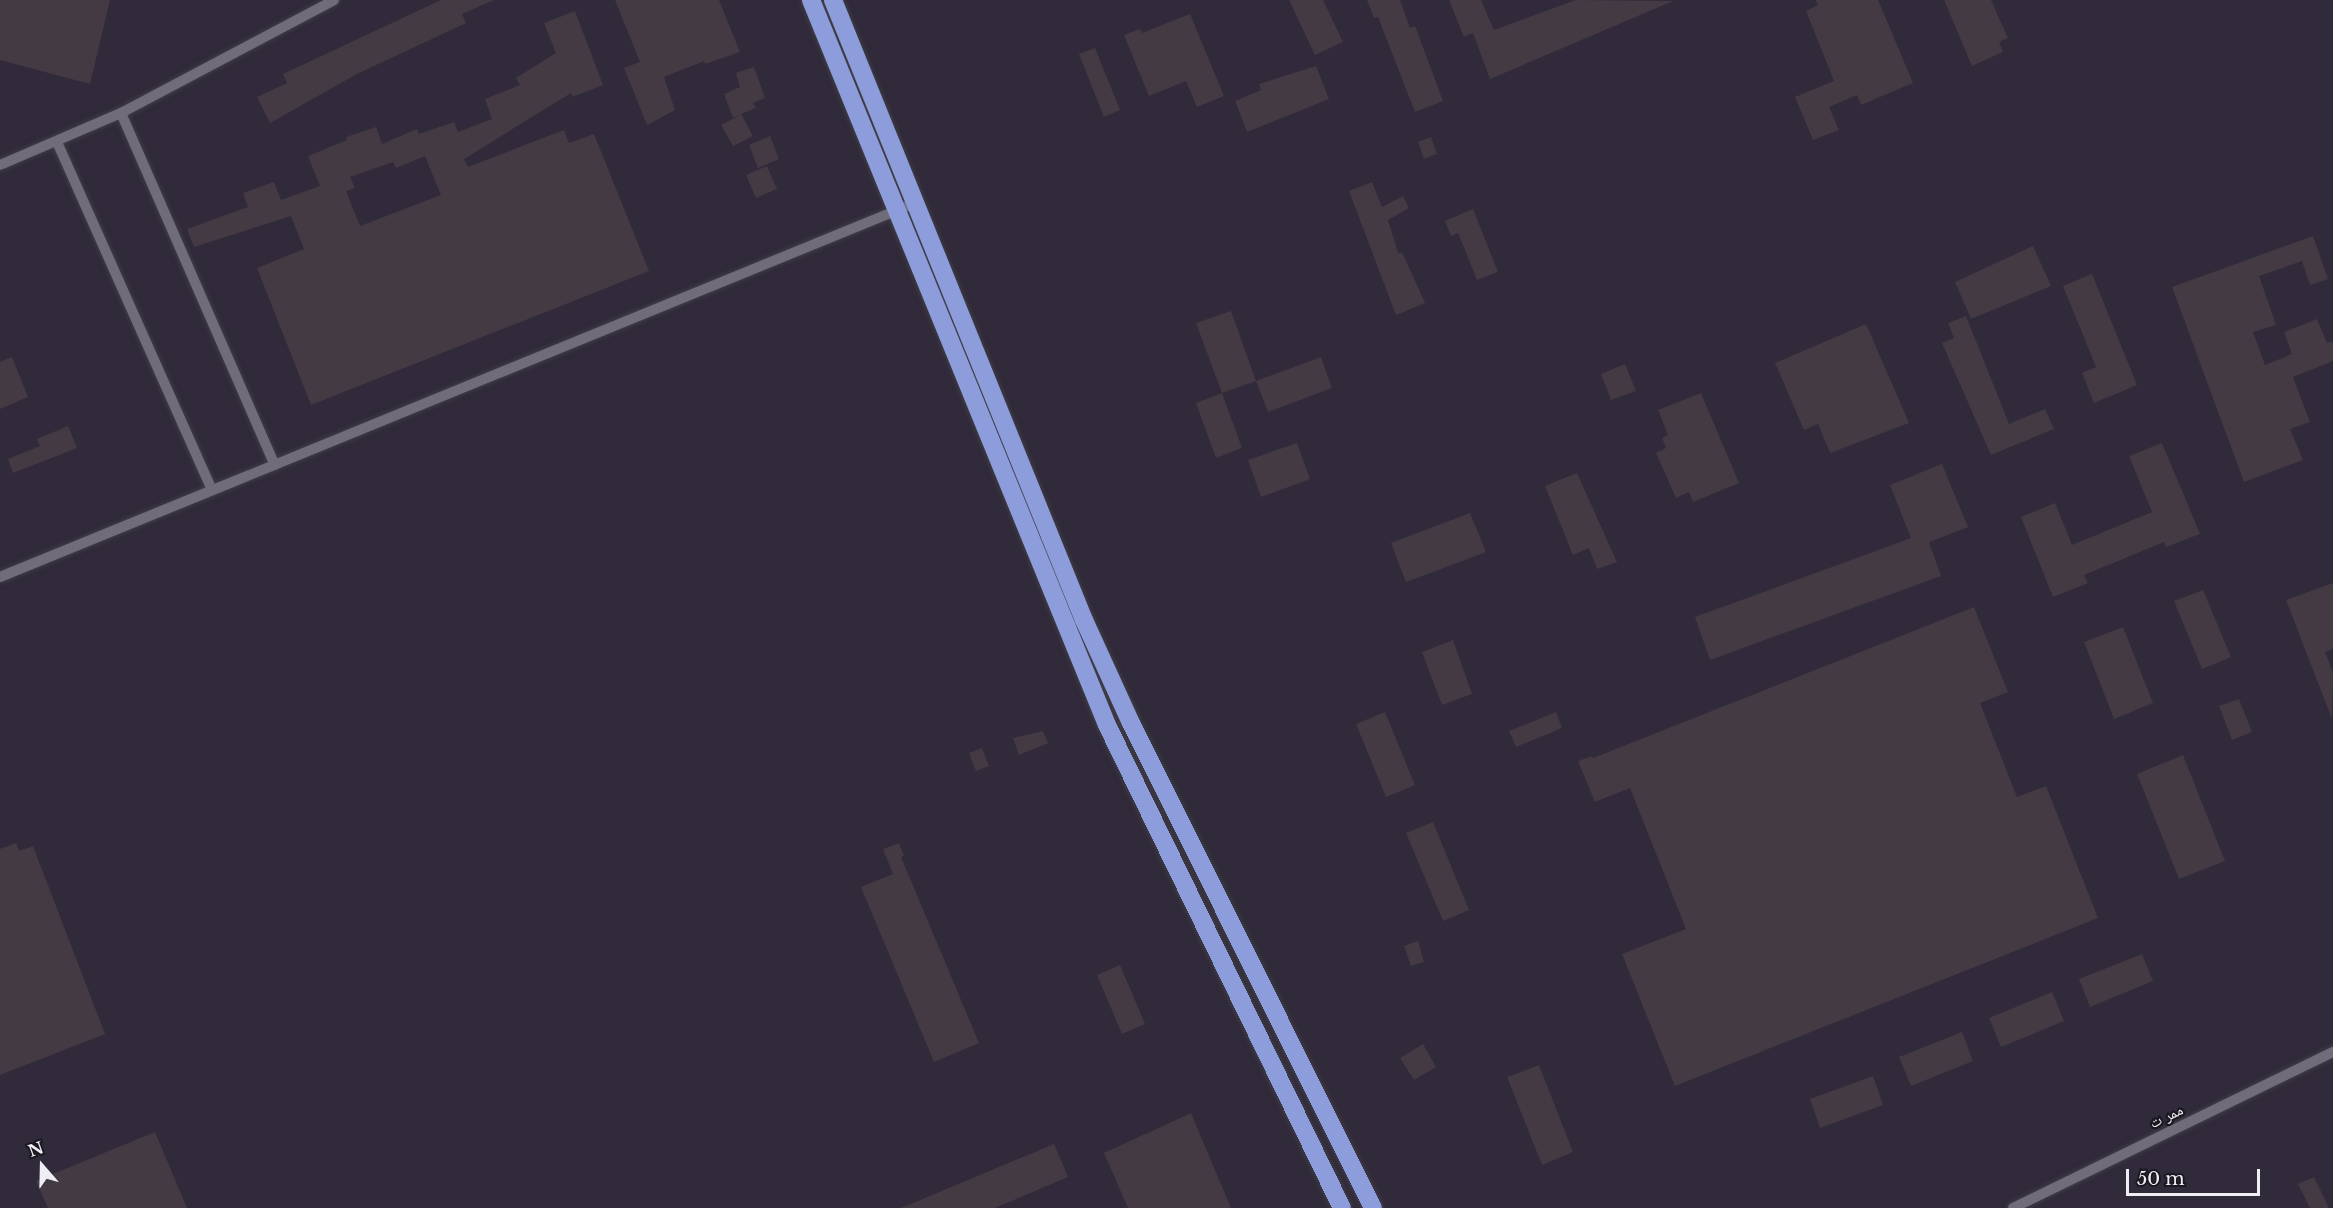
<!DOCTYPE html>
<meta charset="utf-8">
<style>
body{margin:0}
#map{position:relative;width:2333px;height:1208px;overflow:hidden;background:#25212c;font-family:"Libre Baskerville","Noto Naskh Arabic",serif}
div>[style]{position:absolute}
.built>*{inset:0;background:#302a3a}
.building>*{inset:0;background:#443a43}
.roads{filter:drop-shadow(0 0 2px #403d46) drop-shadow(0 0 2px #403d46)}
.lane>*{height:10px;margin:-5px;padding:0 5px;transform-origin:5px;border-radius:5px;background:#716c79}
.highway>*{height:18px;margin:-9px;padding:0 9px;transform-origin:9px;border-radius:9px;background:#8d9cda}
span{translate:-50% -50%;white-space:nowrap;text-align:center;line-height:1.15;-webkit-text-stroke:4.5px #1c1822;paint-order:stroke}
.street-label{font-size:15px;color:#f0eef5}
.north{position:absolute;left:12px;top:1136px;width:60px;height:60px;-webkit-text-stroke:4px #1c1822;paint-order:stroke;rotate:340deg;font-size:16px;font-weight:700;line-height:24px;text-align:center;color:#f0eef5}
.north::after{content:'';display:block;margin:auto;width:21px;height:27px;background:#f0eef5;clip-path:polygon(50% 0,100% 100%,50% 72%,0 100%)}
.scale{position:absolute;left:2126px;top:1169px;width:134px;height:27px;box-sizing:border-box;border:3px solid #f0eef5;border-top:0;padding-left:8px;font-size:18px;line-height:21px;white-space:nowrap;color:#f0eef5;-webkit-text-stroke:4px #1c1822;paint-order:stroke}
</style>
<div id="map">
<div class="built">
<i style="clip-path:polygon(0 0,2333px 0,2333px 1208px,0 1208px)"></i>
</div>
<div class="building">
<i style="clip-path:polygon(0 0,110px 0,90px 84px,0 60px)"></i>
<i style="clip-path:polygon(441px 0,494px 0,462px 14px,466px 23px,357px 74px,270px 123px,257px 97px,287px 83px,283px 74px)"></i>
<i style="clip-path:polygon(615px 0,719px 0,740px 52px,705px 64px,704px 61px,664px 77px,675px 110px,647px 125px,624px 68px,640px 62px)"></i>
<i style="clip-path:polygon(1289px 0,1323px 0,1343px 42px,1315px 55px)"></i>
<i style="clip-path:polygon(1367px 0,1400px 0,1410px 28px,1415px 26px,1443px 101px,1415px 112px,1378px 17px,1374px 18px)"></i>
<i style="clip-path:polygon(1449px 0,1481px 0,1494px 30px,1576px 0,1673px 1px,1490px 79px,1473px 33px,1464px 37px)"></i>
<i style="clip-path:polygon(1816px 0,1878px 0,1913px 83px,1861px 105px,1857px 95px,1829px 107px,1839px 130px,1813px 140px,1795px 97px,1834px 81px,1806px 11px,1818px 5px)"></i>
<i style="clip-path:polygon(1944px 0,1991px 0,2008px 38px,1999px 42px,2003px 52px,1972px 66px)"></i>
<i style="clip-path:polygon(evenodd,575px 11px,603px 85px,572px 97px,571px 93px,464px 159px,468px 167px,564px 130px,569px 143px,594px 134px,649px 271px,311px 405px,257px 268px,304px 249px,291px 216px,194px 247px,187px 229px,248px 207px,243px 193px,274px 182px,281px 200px,320px 186px,308px 156px,347px 140px,346px 137px,376px 127px,382px 144px,417px 129px,419px 134px,454px 122px,458px 132px,492px 119px,485px 99px,520px 85px,516px 78px,556px 53px,544px 23px,575px 11px,425px 156px,441px 195px,360px 226px,346px 191px,355px 188px,350px 177px,393px 162px,396px 168px,425px 156px)"></i>
<i style="clip-path:polygon(1190px 14px,1224px 96px,1197px 107px,1186px 81px,1149px 96px,1124px 35px,1140px 29px,1142px 33px)"></i>
<i style="clip-path:polygon(1095px 48px,1120px 110px,1104px 117px,1079px 54px)"></i>
<i style="clip-path:polygon(1316px 66px,1329px 99px,1247px 132px,1235px 101px,1261px 90px,1259px 84px)"></i>
<i style="clip-path:polygon(754px 67px,765px 98px,753px 103px,756px 108px,741px 114px,753px 136px,733px 146px,721px 125px,740px 115px,733px 118px,724px 94px,740px 87px,736px 73px)"></i>
<i style="clip-path:polygon(770px 136px,779px 159px,758px 168px,749px 145px)"></i>
<i style="clip-path:polygon(1431px 137px,1437px 154px,1424px 159px,1418px 142px)"></i>
<i style="clip-path:polygon(767px 166px,777px 189px,756px 198px,746px 175px)"></i>
<i style="clip-path:polygon(1372px 182px,1382px 207px,1403px 196px,1409px 208px,1388px 220px,1398px 253px,1402px 252px,1425px 303px,1396px 315px,1349px 191px)"></i>
<i style="clip-path:polygon(1473px 209px,1498px 272px,1477px 280px,1458px 233px,1451px 236px,1445px 221px)"></i>
<i style="clip-path:polygon(2313px 236px,2328px 279px,2310px 285px,2302px 261px,2259px 276px,2276px 325px,2253px 332px,2265px 365px,2292px 354px,2284px 332px,2317px 319px,2327px 343px,2333px 341px,2333px 361px,2293px 377px,2310px 422px,2290px 429px,2303px 460px,2244px 482px,2172px 287px)"></i>
<i style="clip-path:polygon(2033px 246px,2051px 286px,1971px 319px,1955px 282px)"></i>
<i style="clip-path:polygon(2092px 274px,2137px 385px,2094px 403px,2082px 373px,2096px 367px,2063px 286px)"></i>
<i style="clip-path:polygon(1231px 311px,1256px 381px,1222px 393px,1196px 323px)"></i>
<i style="clip-path:polygon(1966px 316px,2009px 424px,2045px 409px,2054px 429px,1991px 455px,1942px 343px,1954px 338px,1948px 323px)"></i>
<i style="clip-path:polygon(1866px 324px,1909px 423px,1830px 453px,1818px 424px,1804px 430px,1775px 363px)"></i>
<i style="clip-path:polygon(12px 357px,28px 397px,0 409px,0 362px)"></i>
<i style="clip-path:polygon(1321px 357px,1332px 388px,1268px 412px,1256px 381px)"></i>
<i style="clip-path:polygon(1625px 364px,1636px 391px,1611px 400px,1601px 374px)"></i>
<i style="clip-path:polygon(1222px 393px,1242px 448px,1216px 458px,1196px 403px)"></i>
<i style="clip-path:polygon(1701px 393px,1739px 483px,1693px 502px,1689px 492px,1676px 498px,1656px 453px,1666px 448px,1662px 438px,1668px 435px,1658px 410px)"></i>
<i style="clip-path:polygon(68px 426px,77px 448px,13px 473px,8px 459px,40px 446px,37px 439px)"></i>
<i style="clip-path:polygon(1297px 443px,1310px 479px,1261px 497px,1248px 460px)"></i>
<i style="clip-path:polygon(2162px 443px,2200px 534px,2166px 547px,2164px 542px,2084px 575px,2088px 583px,2053px 597px,2021px 517px,2055px 503px,2072px 545px,2152px 512px,2129px 456px)"></i>
<i style="clip-path:polygon(1942px 464px,1968px 527px,1929px 542px,1941px 576px,1710px 660px,1695px 617px,1911px 538px,1890px 485px)"></i>
<i style="clip-path:polygon(1577px 473px,1617px 562px,1597px 569px,1589px 548px,1573px 555px,1545px 486px)"></i>
<i style="clip-path:polygon(1470px 513px,1486px 552px,1406px 582px,1391px 543px)"></i>
<i style="clip-path:polygon(2333px 583px,2333px 649px,2325px 652px,2333px 672px,2332px 719px,2286px 600px)"></i>
<i style="clip-path:polygon(2203px 590px,2231px 657px,2202px 669px,2174px 601px)"></i>
<i style="clip-path:polygon(1974px 607px,2008px 692px,1980px 703px,2017px 797px,2046px 786px,2098px 918px,1675px 1086px,1622px 954px,1686px 929px,1630px 788px,1595px 802px,1578px 761px,1592px 756px,1593px 758px)"></i>
<i style="clip-path:polygon(2123px 627px,2153px 703px,2114px 719px,2084px 642px)"></i>
<i style="clip-path:polygon(1453px 640px,1472px 694px,1442px 705px,1422px 652px)"></i>
<i style="clip-path:polygon(2239px 699px,2252px 732px,2232px 740px,2219px 706px)"></i>
<i style="clip-path:polygon(1385px 712px,1415px 785px,1386px 797px,1356px 724px)"></i>
<i style="clip-path:polygon(1556px 712px,1562px 728px,1516px 747px,1509px 731px)"></i>
<i style="clip-path:polygon(1043px 731px,1048px 743px,1019px 755px,1013px 738px)"></i>
<i style="clip-path:polygon(982px 748px,989px 766px,976px 771px,969px 753px)"></i>
<i style="clip-path:polygon(2183px 755px,2225px 861px,2179px 879px,2137px 774px)"></i>
<i style="clip-path:polygon(1433px 822px,1469px 910px,1443px 921px,1406px 833px)"></i>
<i style="clip-path:polygon(16px 843px,19px 851px,33px 846px,105px 1034px,0 1075px,0 849px)"></i>
<i style="clip-path:polygon(899px 843px,904px 856px,901px 857px,979px 1043px,934px 1062px,861px 887px,893px 874px,883px 849px)"></i>
<i style="clip-path:polygon(1418px 941px,1424px 962px,1411px 966px,1404px 946px)"></i>
<i style="clip-path:polygon(2142px 954px,2153px 981px,2090px 1007px,2079px 979px)"></i>
<i style="clip-path:polygon(1120px 965px,1145px 1024px,1122px 1034px,1097px 975px)"></i>
<i style="clip-path:polygon(2052px 992px,2064px 1021px,2001px 1047px,1989px 1018px)"></i>
<i style="clip-path:polygon(1962px 1032px,1973px 1061px,1911px 1086px,1899px 1057px)"></i>
<i style="clip-path:polygon(1423px 1044px,1436px 1067px,1414px 1080px,1400px 1058px)"></i>
<i style="clip-path:polygon(1539px 1065px,1573px 1152px,1542px 1165px,1507px 1077px)"></i>
<i style="clip-path:polygon(1873px 1076px,1883px 1105px,1820px 1128px,1810px 1099px)"></i>
<i style="clip-path:polygon(1191px 1113px,1231px 1208px,1128px 1208px,1104px 1153px)"></i>
<i style="clip-path:polygon(155px 1132px,187px 1208px,48px 1208px,36px 1181px)"></i>
<i style="clip-path:polygon(1054px 1144px,1068px 1177px,995px 1208px,901px 1208px)"></i>
<i style="clip-path:polygon(2314px 1177px,2329px 1208px,2310px 1208px,2298px 1184px)"></i>
</div>
<div class="roads">
<div class="lane">
<i style="left:121px;top:113px;width:384px;rotate:66.4deg"></i>
<i style="left:57px;top:142px;width:381px;rotate:66deg"></i>
<i style="left:0;top:165px;width:132px;rotate:-23.3deg"></i>
<i style="left:121px;top:113px;width:241px;rotate:-27.9deg"></i>
<i style="left:0;top:577px;width:988px;rotate:-22.23deg"></i>
<i style="left:2013px;top:1208px;width:356px;rotate:-26deg"></i>
</div>
<div class="highway">
<i style="left:811px;top:0;width:783px;rotate:67.79deg"></i>
<i style="left:1107px;top:725px;width:537px;rotate:64.06deg"></i>
<i style="left:833px;top:0;width:669px;rotate:67.96deg"></i>
<i style="left:1084px;top:620px;width:113px;rotate:65.5deg"></i>
<i style="left:1131px;top:723px;width:542px;rotate:63.48deg"></i>
</div>
</div>
<div class="street-label">
<span style="left:2166px;top:1116px;rotate:-26deg">ممر ت</span>
</div>
<div class="north">N</div>
<div class="scale">50 m</div>
</div>
